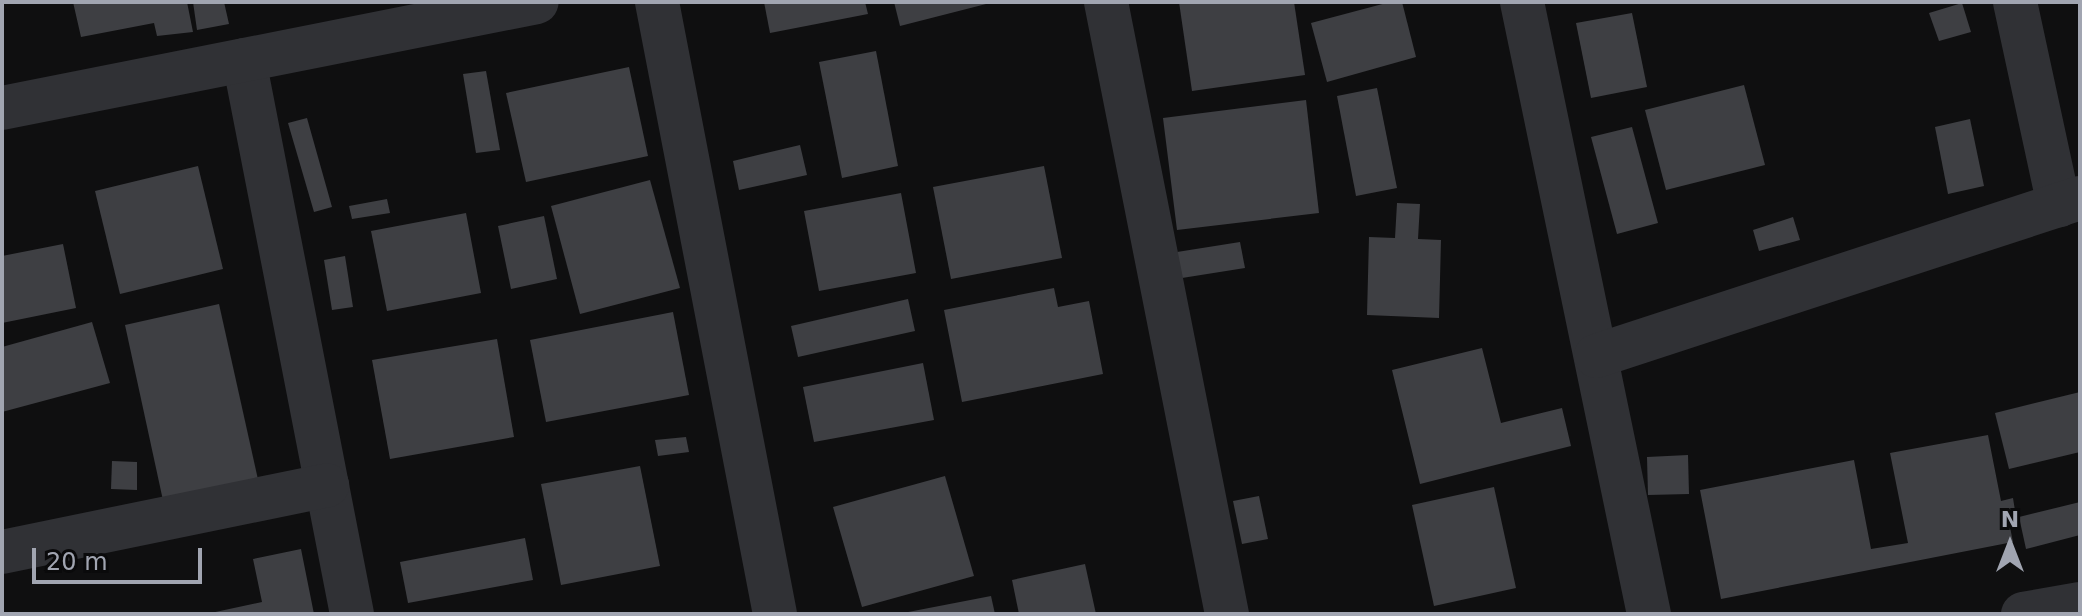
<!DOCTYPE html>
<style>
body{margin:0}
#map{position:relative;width:2082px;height:616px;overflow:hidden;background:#0f0f10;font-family:"DejaVu Sans",sans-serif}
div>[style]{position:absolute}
.building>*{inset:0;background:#3e3f43}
.minor>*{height:44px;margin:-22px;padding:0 22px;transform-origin:22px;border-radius:22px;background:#303135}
span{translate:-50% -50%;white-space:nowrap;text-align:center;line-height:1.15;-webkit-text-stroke:6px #0a0a0b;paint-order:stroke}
.frame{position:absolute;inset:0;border:4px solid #a1a5b1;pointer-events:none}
.north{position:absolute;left:1970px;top:504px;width:80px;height:80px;-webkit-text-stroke:6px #0a0a0b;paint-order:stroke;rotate:0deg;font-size:22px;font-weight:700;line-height:32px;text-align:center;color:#a1a5b1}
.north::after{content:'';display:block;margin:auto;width:28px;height:36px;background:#a1a5b1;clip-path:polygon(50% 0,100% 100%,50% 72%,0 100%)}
.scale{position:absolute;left:32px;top:548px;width:170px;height:36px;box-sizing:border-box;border:4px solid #a1a5b1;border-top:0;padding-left:10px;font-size:24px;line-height:28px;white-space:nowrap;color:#a1a5b1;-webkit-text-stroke:6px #0a0a0b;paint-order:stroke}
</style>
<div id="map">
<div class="building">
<i style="clip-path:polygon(73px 2px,187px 2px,193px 32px,157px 36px,154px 23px,81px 37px)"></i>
<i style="clip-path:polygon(193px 2px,224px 2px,229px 24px,197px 30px)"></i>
<i style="clip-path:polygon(764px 2px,865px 2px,868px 14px,770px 33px)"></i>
<i style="clip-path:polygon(894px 2px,990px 2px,990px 3px,900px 26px)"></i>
<i style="clip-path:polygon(1179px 2px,1294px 2px,1305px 75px,1192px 91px)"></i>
<i style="clip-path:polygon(1390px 2px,1402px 2px,1416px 57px,1327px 82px,1311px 23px)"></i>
<i style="clip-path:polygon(1962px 3px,1971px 32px,1939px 41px,1929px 13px)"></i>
<i style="clip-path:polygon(1632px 13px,1647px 87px,1591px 98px,1576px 23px)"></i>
<i style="clip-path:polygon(876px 51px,898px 166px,842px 178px,819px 62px)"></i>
<i style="clip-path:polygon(629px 67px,648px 156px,526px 182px,506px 93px)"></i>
<i style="clip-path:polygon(486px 71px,500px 150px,476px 153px,463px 74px)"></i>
<i style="clip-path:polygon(1744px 85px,1765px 165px,1666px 190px,1645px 110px)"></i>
<i style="clip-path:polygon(1377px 88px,1397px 188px,1356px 196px,1337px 96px)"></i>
<i style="clip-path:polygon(1306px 100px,1319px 213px,1177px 230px,1163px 118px)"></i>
<i style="clip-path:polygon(307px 118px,332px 207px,314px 212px,288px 123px)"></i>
<i style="clip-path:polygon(1970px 119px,1984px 186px,1948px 194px,1935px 127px)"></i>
<i style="clip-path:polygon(1632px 127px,1658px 223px,1617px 234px,1591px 137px)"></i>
<i style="clip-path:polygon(800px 145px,807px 175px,739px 190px,733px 161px)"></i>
<i style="clip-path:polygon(198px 166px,223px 269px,120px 294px,95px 191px)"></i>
<i style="clip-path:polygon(1044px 166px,1062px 258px,951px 279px,933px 187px)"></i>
<i style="clip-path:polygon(650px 180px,680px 288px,580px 314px,551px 206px)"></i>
<i style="clip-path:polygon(901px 193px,916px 273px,819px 291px,804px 211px)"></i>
<i style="clip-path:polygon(387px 199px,390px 213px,352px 219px,349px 206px)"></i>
<i style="clip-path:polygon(1397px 203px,1420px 204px,1418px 239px,1441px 240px,1439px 318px,1367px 315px,1369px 237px,1395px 238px)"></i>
<i style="clip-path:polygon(466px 213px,481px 293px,387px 311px,371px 231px)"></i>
<i style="clip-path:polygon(544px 216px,557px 279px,511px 289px,498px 226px)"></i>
<i style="clip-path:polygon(1793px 217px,1800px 240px,1759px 251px,1753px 230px)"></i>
<i style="clip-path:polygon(1240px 242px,1245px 268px,1182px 278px,1177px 252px)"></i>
<i style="clip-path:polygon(63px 244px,76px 308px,2px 323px,2px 256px)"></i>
<i style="clip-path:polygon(345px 256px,353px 307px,332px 310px,324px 260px)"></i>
<i style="clip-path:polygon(1054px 288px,1058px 307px,1089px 301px,1103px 374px,962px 402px,944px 310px)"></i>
<i style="clip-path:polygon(908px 299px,915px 331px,798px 357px,791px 326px)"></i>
<i style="clip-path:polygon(219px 304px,259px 484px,164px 505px,125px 325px)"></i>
<i style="clip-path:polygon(673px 312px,689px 395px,546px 422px,530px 340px)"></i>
<i style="clip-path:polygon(92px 322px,110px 383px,2px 412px,2px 347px)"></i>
<i style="clip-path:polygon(497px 339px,514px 437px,390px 459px,372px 360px)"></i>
<i style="clip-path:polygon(1482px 348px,1501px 423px,1562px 408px,1571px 446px,1420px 484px,1392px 370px)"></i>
<i style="clip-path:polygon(923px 363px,934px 420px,814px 442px,803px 387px)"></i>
<i style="clip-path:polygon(2080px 392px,2080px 452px,2009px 469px,1995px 413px)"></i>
<i style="clip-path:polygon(1988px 435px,2001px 501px,2013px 498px,2016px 517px,2008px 517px,2013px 542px,1721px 599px,1700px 490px,1854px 460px,1871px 549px,1908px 543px,1890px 453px)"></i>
<i style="clip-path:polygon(686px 437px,689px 452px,658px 456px,655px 440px)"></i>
<i style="clip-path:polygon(1688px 455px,1689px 494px,1648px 495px,1647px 457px)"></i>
<i style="clip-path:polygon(112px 461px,137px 462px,137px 490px,111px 489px)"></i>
<i style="clip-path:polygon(640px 466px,660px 566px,561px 585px,541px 484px)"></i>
<i style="clip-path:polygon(945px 476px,974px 576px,862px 607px,833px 507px)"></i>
<i style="clip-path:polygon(1494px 487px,1516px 588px,1434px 606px,1412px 505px)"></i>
<i style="clip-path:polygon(1259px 496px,1268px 539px,1242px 544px,1233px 501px)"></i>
<i style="clip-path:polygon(2080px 502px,2080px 535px,2026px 549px,2019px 517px)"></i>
<i style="clip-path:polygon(525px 538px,533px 580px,408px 603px,400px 562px)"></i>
<i style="clip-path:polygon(301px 549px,314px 614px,206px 614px,262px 602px,253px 559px)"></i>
<i style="clip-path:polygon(1085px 564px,1096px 614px,1019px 614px,1012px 580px)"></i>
<i style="clip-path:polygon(991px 596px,995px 614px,903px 614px,903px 613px)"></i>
</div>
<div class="minor">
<i style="left:657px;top:2px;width:623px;rotate:79.09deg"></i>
<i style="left:1106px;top:2px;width:624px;rotate:78.82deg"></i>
<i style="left:1522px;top:2px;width:625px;rotate:78.28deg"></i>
<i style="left:2015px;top:2px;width:208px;rotate:77.8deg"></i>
<i style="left:244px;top:60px;width:564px;rotate:78.97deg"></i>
<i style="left:2px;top:108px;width:545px;rotate:-11.21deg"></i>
<i style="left:1596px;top:356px;width:509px;rotate:-18.08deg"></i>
<i style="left:2px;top:552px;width:332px;rotate:-11.6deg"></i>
<i style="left:2023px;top:614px;width:58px;rotate:-10deg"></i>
</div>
<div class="frame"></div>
<div class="north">N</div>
<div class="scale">20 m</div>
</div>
